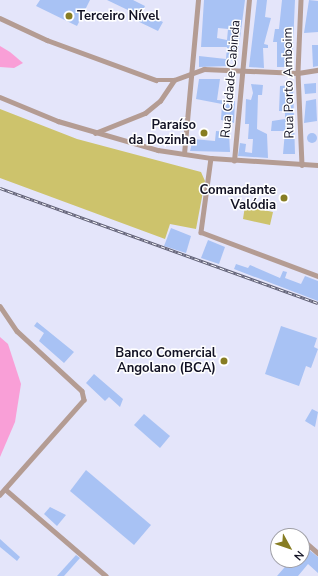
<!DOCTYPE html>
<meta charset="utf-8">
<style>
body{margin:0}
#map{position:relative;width:318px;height:576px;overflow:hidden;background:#e4e5fa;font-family:"Nunito Sans",sans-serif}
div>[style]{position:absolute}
.green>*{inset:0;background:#cdc36c}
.water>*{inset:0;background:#f99fd7}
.building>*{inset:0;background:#a8c2f4}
.round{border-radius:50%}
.minor>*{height:4.5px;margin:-2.25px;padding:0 2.25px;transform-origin:2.25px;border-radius:2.25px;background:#b49c93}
.rail>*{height:3px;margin-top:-1.5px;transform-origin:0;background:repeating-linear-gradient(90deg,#fff 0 4.5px,#606074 0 9px);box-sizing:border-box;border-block:1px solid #606074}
.dots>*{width:11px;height:11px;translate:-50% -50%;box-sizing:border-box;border:2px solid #fff;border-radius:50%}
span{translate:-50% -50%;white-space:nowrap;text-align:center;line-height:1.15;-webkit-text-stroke:3px #fff;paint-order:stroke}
.poi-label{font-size:13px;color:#121224;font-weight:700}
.left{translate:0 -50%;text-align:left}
.right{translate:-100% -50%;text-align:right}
.street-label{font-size:13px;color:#121224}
.north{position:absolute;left:270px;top:528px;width:40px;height:40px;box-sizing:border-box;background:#fff;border:1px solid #a0a0a7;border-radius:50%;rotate:130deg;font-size:11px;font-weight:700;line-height:16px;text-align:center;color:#121224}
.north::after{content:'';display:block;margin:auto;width:14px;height:18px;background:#877d23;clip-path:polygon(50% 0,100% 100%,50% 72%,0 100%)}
</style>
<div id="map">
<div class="green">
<i style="clip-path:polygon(0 109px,77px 139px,201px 172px,205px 181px,196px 229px,170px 224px,165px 239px,0 178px)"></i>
<i style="clip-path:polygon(245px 206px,273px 212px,270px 225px,243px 219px)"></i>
</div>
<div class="water">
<i style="clip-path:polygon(0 46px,10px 52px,23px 63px,14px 68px,0 67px)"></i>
<i style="clip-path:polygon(0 337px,8px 344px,21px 384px,15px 422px,0 457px)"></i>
</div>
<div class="building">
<i style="clip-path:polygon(40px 0,90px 0,77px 26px,36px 6px)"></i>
<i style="clip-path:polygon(107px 0,133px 0,145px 6px,142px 12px,163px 22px,158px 31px,129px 17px,132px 12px)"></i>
<i style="clip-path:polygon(evenodd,204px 0,245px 0,237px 61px,228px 60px,228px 66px,199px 67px,199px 56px,226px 59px,227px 47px,201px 47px,204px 0,218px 28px,228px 29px,227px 40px,217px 38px,218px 28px)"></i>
<i style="clip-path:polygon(257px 0,267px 0,265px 17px,271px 18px,264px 44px,268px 45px,268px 48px,263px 48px,264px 68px,249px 67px)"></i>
<i style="clip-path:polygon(282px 0,295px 0,292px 67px,277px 67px,277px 42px,273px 42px,275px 29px,279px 29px)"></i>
<i style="clip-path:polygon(309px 0,318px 1px,318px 32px,304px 33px)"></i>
<i style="clip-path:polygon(312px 45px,318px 45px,318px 66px,313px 67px)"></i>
<i style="clip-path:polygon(199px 79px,220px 79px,217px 100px,235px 101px,234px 123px,221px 120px,222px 104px,196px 99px)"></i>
<i style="clip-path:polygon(316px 83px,316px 93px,305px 94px,304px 84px)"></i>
<i style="clip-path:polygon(251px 84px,263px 85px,262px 95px,258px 95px,257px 129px,267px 134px,268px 158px,238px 156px,240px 143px,246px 144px,245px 152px,252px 153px,253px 139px,248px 139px,249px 124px,245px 124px,246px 99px,251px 100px,253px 93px)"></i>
<i style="clip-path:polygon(293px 85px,295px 154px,283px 154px,285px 131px,271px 131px,272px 121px,285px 119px,285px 111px,279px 111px,280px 86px)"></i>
<i style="clip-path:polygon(316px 99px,317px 121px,304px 123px,306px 101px)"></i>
<i style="clip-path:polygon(216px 131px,229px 132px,230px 152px,190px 151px,193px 139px,215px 141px)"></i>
<i class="round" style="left:307px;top:133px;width:10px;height:10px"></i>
<i style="clip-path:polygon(171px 228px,191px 236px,186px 253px,164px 246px)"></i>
<i style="clip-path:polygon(208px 240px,225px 247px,219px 264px,201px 258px)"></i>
<i style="clip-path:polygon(236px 264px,248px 268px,250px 265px,280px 278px,283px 271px,287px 272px,285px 278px,301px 284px,305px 276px,318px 281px,318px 301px,234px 269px)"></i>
<i style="clip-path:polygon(37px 322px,74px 352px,64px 363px,39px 341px,44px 333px,34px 326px)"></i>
<i style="clip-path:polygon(281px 326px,317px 338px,314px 347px,318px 349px,311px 368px,306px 366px,299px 386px,265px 374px)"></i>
<i style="clip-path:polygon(94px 374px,123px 399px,120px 407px,109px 397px,105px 401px,86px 383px)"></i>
<i style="clip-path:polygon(312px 409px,318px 412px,315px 427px,305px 421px)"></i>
<i style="clip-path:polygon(144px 414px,170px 436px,160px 448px,134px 425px)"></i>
<i style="clip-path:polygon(86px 470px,151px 525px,134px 545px,70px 491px)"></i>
<i style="clip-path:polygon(50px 507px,66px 515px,57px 526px,44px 514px)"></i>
<i style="clip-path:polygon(0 539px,20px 557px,17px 561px,0 547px)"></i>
<i style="clip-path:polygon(303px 545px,318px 557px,318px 573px,308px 564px,298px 576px,277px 576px,291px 560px,302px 560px)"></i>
<i style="clip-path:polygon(76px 555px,80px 558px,64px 576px,57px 576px)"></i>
</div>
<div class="minor">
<i style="left:301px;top:0;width:73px;rotate:92.4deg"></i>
<i style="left:298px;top:73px;width:92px;rotate:87.5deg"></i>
<i style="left:0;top:18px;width:52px;rotate:25.1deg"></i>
<i style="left:47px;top:40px;width:116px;rotate:20.2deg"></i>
<i style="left:156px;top:80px;width:18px"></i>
<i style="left:174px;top:80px;width:32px;rotate:-20deg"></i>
<i style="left:204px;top:69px;width:94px;rotate:2.4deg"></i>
<i style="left:298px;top:73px;width:20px;rotate:-9deg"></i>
<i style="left:0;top:97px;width:63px;rotate:22.5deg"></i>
<i style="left:58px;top:121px;width:104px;rotate:16.2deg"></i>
<i style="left:158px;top:150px;width:54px;rotate:8.6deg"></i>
<i style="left:211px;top:158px;width:107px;rotate:3.7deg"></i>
<i style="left:95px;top:133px;width:54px;rotate:-21.8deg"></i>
<i style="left:145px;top:113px;width:19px;rotate:-39deg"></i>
<i style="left:160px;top:101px;width:25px;rotate:-56deg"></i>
<i style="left:184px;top:154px;width:155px;rotate:-84.8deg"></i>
<i style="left:211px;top:158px;width:75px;rotate:97.7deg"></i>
<i style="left:201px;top:232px;width:125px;rotate:20.6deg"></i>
<i style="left:234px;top:161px;width:162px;rotate:-84.7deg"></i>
<i style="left:0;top:306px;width:30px;rotate:56deg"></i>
<i style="left:17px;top:331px;width:88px;rotate:42.7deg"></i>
<i style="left:82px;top:391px;width:9px;rotate:77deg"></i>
<i style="left:84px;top:400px;width:127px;rotate:131.5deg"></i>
<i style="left:5px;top:489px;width:133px;rotate:40.7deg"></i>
<i style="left:303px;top:540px;width:20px;rotate:41deg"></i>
</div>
<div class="rail">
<i style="left:0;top:188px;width:338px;rotate:19.9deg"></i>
</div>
<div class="dots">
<i style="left:69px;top:16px;background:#877d23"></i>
<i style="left:204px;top:133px;background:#877d23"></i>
<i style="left:284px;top:198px;background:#877d23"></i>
<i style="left:224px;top:361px;background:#877d23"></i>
</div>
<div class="poi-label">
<span class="left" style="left:77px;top:16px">Terceiro Nível</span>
<span class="right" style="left:196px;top:133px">Paraíso<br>da Dozinha</span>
<span class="right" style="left:276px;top:198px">Comandante<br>Valódia</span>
<span class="right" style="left:216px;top:361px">Banco Comercial<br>Angolano (BCA)</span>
</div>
<div class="street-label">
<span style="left:231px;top:79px;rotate:-85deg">Rua Cidade Cabinda</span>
<span style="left:289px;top:83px;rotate:-91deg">Rua Porto Amboim</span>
</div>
<div class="north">N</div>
</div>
